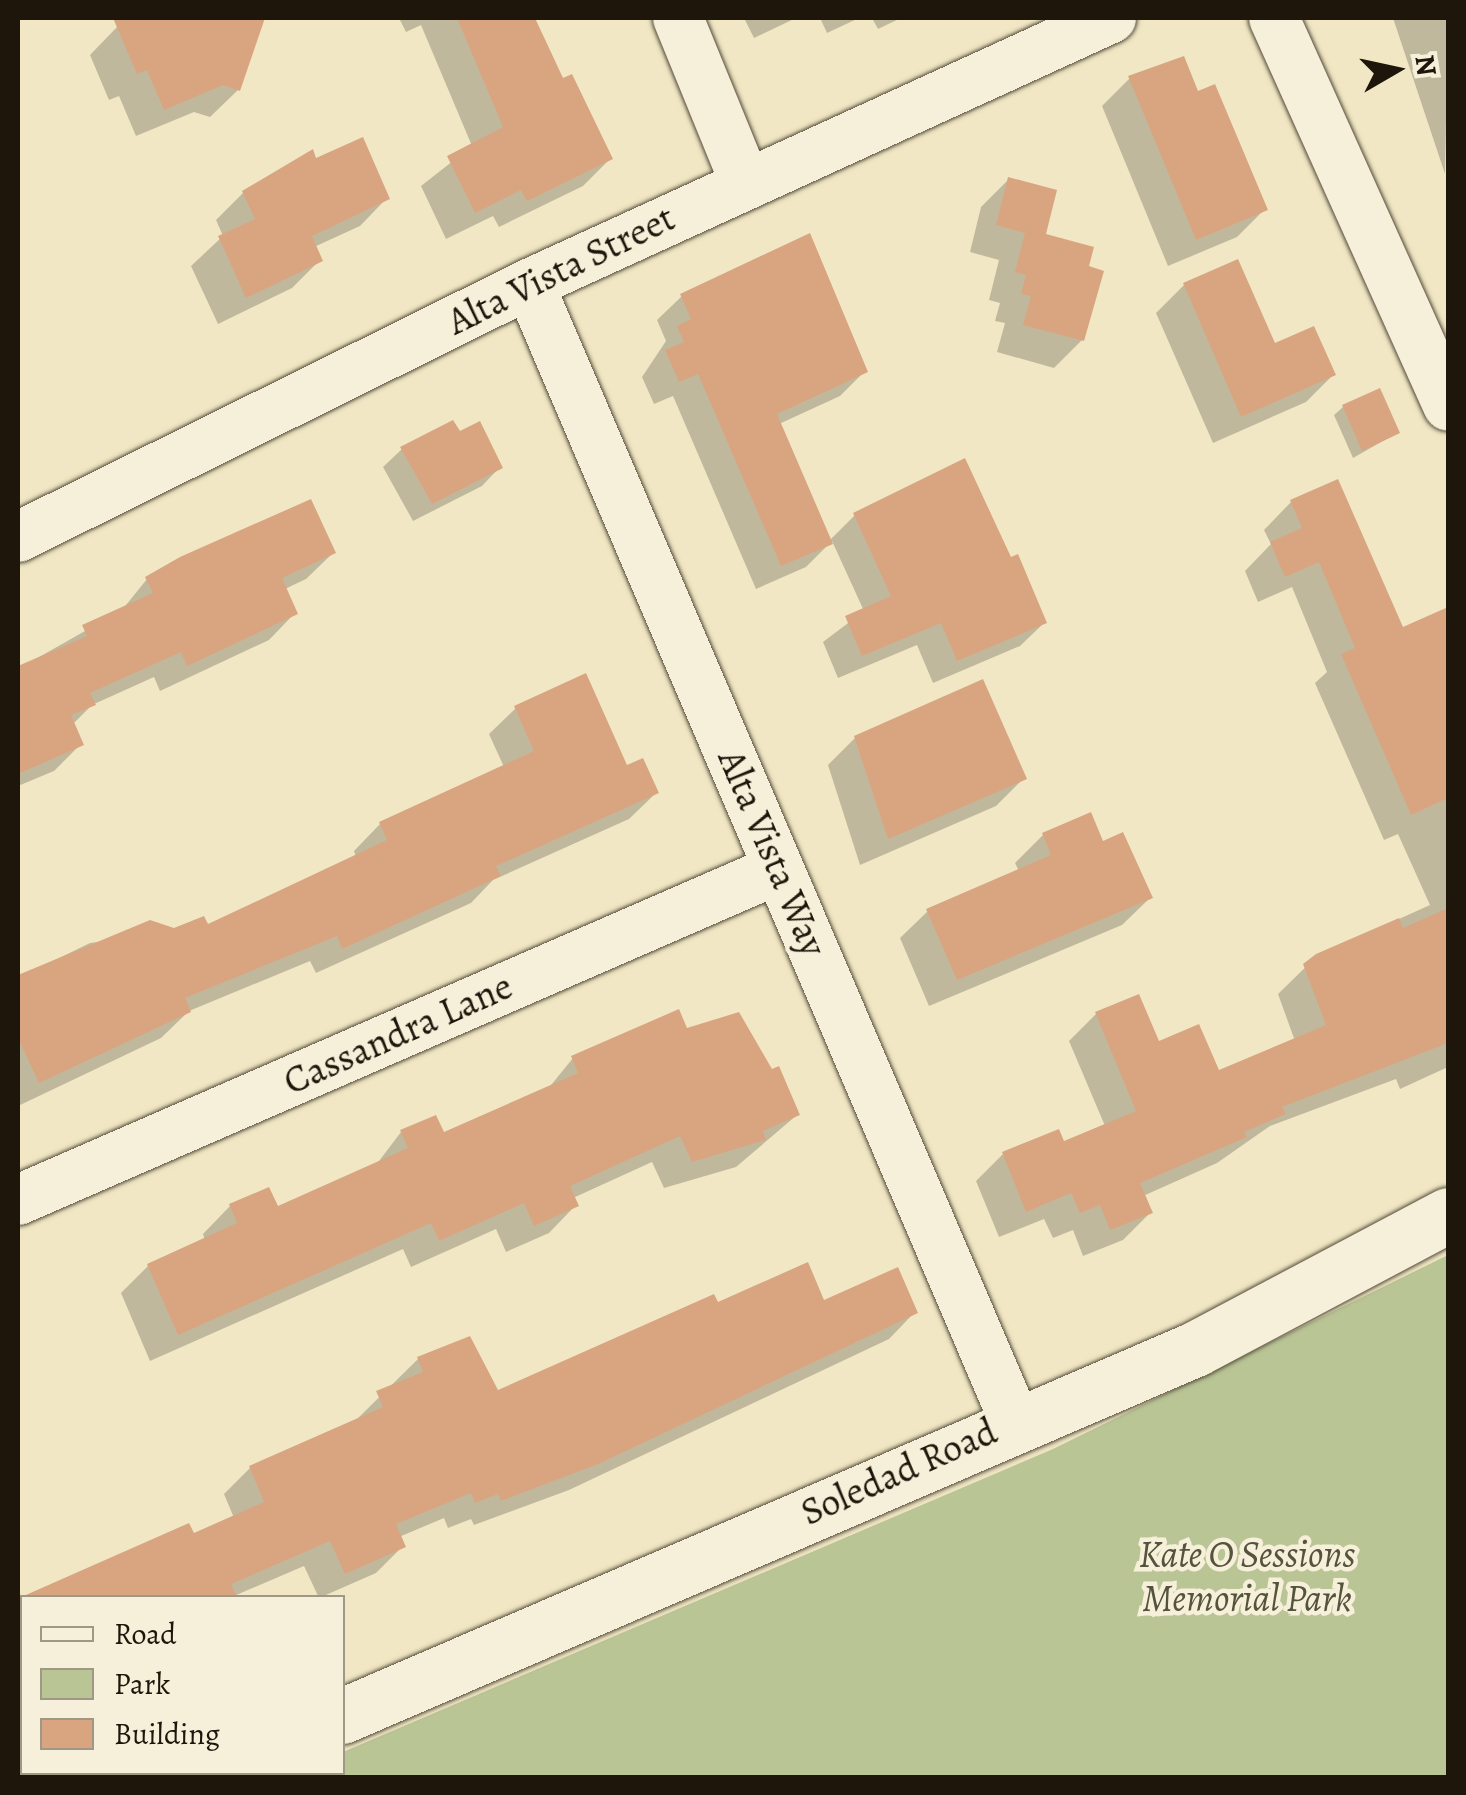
<!DOCTYPE html>
<style>
body{margin:0}
#map{position:relative;width:1466px;height:1795px;overflow:hidden;background:#f1e7c4;font-family:Alegreya,serif}
div>[style]{position:absolute}
.green>*{inset:0;background:#b9c595}
.shadow>*{inset:0;background:#0003}
.building>*{inset:0;background:#d9a581}
.roads{filter:drop-shadow(0 0 2px #534a39) drop-shadow(0 0 2px #534a39)}
.street>*{height:50px;margin:-25px;padding:0 25px;transform-origin:25px;border-radius:25px;background:#f6efd9}
.secondary>*{height:55px;margin:-27.5px;padding:0 27.5px;transform-origin:27.5px;border-radius:27.5px;background:#f6efd9}
span{translate:-50% -50%;white-space:nowrap;text-align:center;line-height:1.15;-webkit-text-stroke:9px #f6efd9;paint-order:stroke}
.street-label{font-size:38px;color:#1e160b}
.park-label{font-size:38px;color:#54533b;font-style:italic}
.frame{position:absolute;inset:0;border:20px solid #1e160b;pointer-events:none}
.legend{position:absolute;left:20px;top:1595px;width:325px;height:180px;box-sizing:border-box;background:#f6efd9;border:2px solid #a09887;margin:0;padding:12px 18px;list-style:none;font-size:30px;color:#1e160b}
.legend li{display:flex;align-items:center;gap:20px;height:50px}
.legend b{width:50px;border:2px solid #a09887}
.north{position:absolute;left:1346px;top:20px;width:100px;height:100px;-webkit-text-stroke:8px #f6efd9;paint-order:stroke;rotate:81deg;font-size:28px;font-weight:700;line-height:40px;text-align:center;color:#1e160b}
.north::after{content:'';display:block;margin:auto;width:35px;height:45px;background:#1e160b;clip-path:polygon(50% 0,100% 100%,50% 72%,0 100%)}
</style>
<div id="map">
<div class="green">
<i style="clip-path:polygon(1448px 1255px,1448px 1777px,283px 1778px,342px 1772px,343px 1752px,1053px 1449px)"></i>
</div>
<div class="shadow">
<i style="clip-path:polygon(139px 18px,262px 18px,238px 90px,210px 117px,194px 112px,136px 136px,119px 96px,109px 100px,90px 55px,117px 27px)"></i>
<i style="clip-path:polygon(399px 18px,534px 18px,562px 81px,610px 159px,583px 186px,499px 227px,493px 216px,446px 239px,421px 186px,472px 146px,421px 25px,406px 32px)"></i>
<i style="clip-path:polygon(744px 18px,796px 18px,754px 38px)"></i>
<i style="clip-path:polygon(820px 18px,859px 18px,827px 33px)"></i>
<i style="clip-path:polygon(872px 18px,901px 18px,878px 29px)"></i>
<i style="clip-path:polygon(1393px 18px,1448px 18px,1445px 174px)"></i>
<i style="clip-path:polygon(1130px 78px,1197px 94px,1265px 209px,1237px 237px,1168px 266px,1102px 106px)"></i>
<i style="clip-path:polygon(311px 152px,315px 161px,387px 198px,360px 226px,314px 247px,320px 260px,292px 288px,218px 324px,191px 266px,223px 236px,216px 220px,243px 193px)"></i>
<i style="clip-path:polygon(1009px 179px,1043px 236px,1086px 268px,1082px 340px,1054px 368px,997px 352px,1005px 323px,995px 321px,1000px 303px,989px 300px,999px 260px,970px 252px,981px 207px)"></i>
<i style="clip-path:polygon(1184px 285px,1273px 346px,1333px 375px,1306px 402px,1213px 443px,1156px 313px)"></i>
<i style="clip-path:polygon(682px 296px,865px 371px,840px 396px,779px 424px,829px 541px,855px 515px,1010px 561px,1044px 623px,1020px 646px,933px 683px,917px 645px,838px 678px,823px 642px,864px 611px,832px 541px,806px 567px,756px 589px,673px 396px,654px 404px,642px 377px,666px 341px,657px 320px)"></i>
<i style="clip-path:polygon(1343px 407px,1397px 433px,1353px 458px,1334px 415px)"></i>
<i style="clip-path:polygon(458px 434px,500px 467px,482px 486px,413px 521px,383px 467px,402px 449px)"></i>
<i style="clip-path:polygon(1291px 502px,1401px 630px,1448px 609px,1448px 1067px,1400px 1089px,1396px 1079px,1270px 1126px,1217px 1163px,1143px 1196px,1150px 1213px,1123px 1240px,1083px 1256px,1073px 1230px,1053px 1238px,1044px 1219px,999px 1237px,976px 1181px,1003px 1154px,1062px 1144px,1105px 1126px,1069px 1041px,1096px 1014px,1218px 1074px,1295px 1041px,1278px 994px,1317px 956px,1430px 905px,1398px 834px,1384px 840px,1315px 683px,1327px 672px,1292px 587px,1258px 602px,1245px 571px,1271px 544px,1264px 530px)"></i>
<i style="clip-path:polygon(333px 553px,306px 579px,285px 589px,295px 613px,269px 640px,160px 691px,154px 677px,92px 705px,73px 724px,81px 744px,54px 771px,18px 786px,18px 669px,122px 610px,147px 579px)"></i>
<i style="clip-path:polygon(516px 708px,656px 793px,629px 819px,493px 880px,471px 903px,316px 973px,310px 961px,189px 1011px,161px 1038px,18px 1106px,18px 978px,90px 943px,206px 927px,356px 857px,354px 851px,380px 824px,504px 767px,489px 734px)"></i>
<i style="clip-path:polygon(855px 738px,1024px 778px,996px 806px,860px 865px,828px 765px)"></i>
<i style="clip-path:polygon(1089px 816px,1102px 844px,1150px 898px,1122px 925px,929px 1006px,900px 938px,928px 911px,1019px 871px,1015px 863px,1043px 835px)"></i>
<i style="clip-path:polygon(686px 1031px,797px 1115px,736px 1167px,664px 1188px,652px 1162px,573px 1198px,576px 1205px,549px 1233px,506px 1252px,496px 1229px,411px 1267px,403px 1249px,150px 1361px,121px 1293px,148px 1266px,205px 1240px,203px 1234px,230px 1206px,276px 1209px,376px 1165px,401px 1132px,442px 1135px,547px 1090px,573px 1058px)"></i>
<i style="clip-path:polygon(822px 1303px,915px 1312px,889px 1339px,569px 1490px,474px 1525px,471px 1519px,448px 1528px,444px 1518px,399px 1537px,403px 1546px,376px 1573px,319px 1598px,304px 1566px,234px 1596px,193px 1537px,234px 1518px,224px 1494px,250px 1468px,353px 1423px,418px 1359px,497px 1394px,716px 1306px)"></i>
<i style="clip-path:polygon(22px 1636px,22px 1729px,18px 1731px,18px 1638px)"></i>
</div>
<div class="building">
<i style="clip-path:polygon(113px 18px,265px 18px,240px 91px,223px 85px,164px 110px,147px 70px,137px 74px)"></i>
<i style="clip-path:polygon(457px 18px,535px 18px,563px 78px,572px 74px,613px 159px,527px 201px,521px 190px,475px 213px,447px 156px,503px 127px)"></i>
<i style="clip-path:polygon(1184px 56px,1198px 91px,1215px 84px,1268px 210px,1196px 240px,1128px 76px)"></i>
<i style="clip-path:polygon(363px 137px,390px 199px,312px 236px,323px 261px,246px 298px,218px 236px,255px 219px,242px 191px,313px 149px,316px 158px)"></i>
<i style="clip-path:polygon(1008px 177px,1057px 190px,1046px 234px,1094px 247px,1089px 266px,1104px 271px,1084px 341px,1023px 325px,1031px 296px,1021px 294px,1026px 275px,1015px 272px,1025px 233px,996px 225px)"></i>
<i style="clip-path:polygon(810px 233px,868px 372px,777px 414px,833px 544px,781px 566px,698px 374px,679px 382px,665px 350px,684px 342px,677px 326px,691px 319px,680px 294px)"></i>
<i style="clip-path:polygon(1238px 259px,1275px 343px,1314px 326px,1336px 375px,1241px 417px,1183px 283px)"></i>
<i style="clip-path:polygon(1380px 388px,1400px 433px,1362px 451px,1342px 405px)"></i>
<i style="clip-path:polygon(453px 420px,460px 431px,480px 421px,503px 468px,432px 504px,400px 447px)"></i>
<i style="clip-path:polygon(965px 458px,1011px 557px,1018px 554px,1047px 623px,957px 661px,941px 623px,862px 656px,845px 616px,891px 596px,853px 513px)"></i>
<i style="clip-path:polygon(1338px 479px,1403px 627px,1448px 607px,1448px 798px,1411px 815px,1341px 654px,1355px 648px,1319px 562px,1285px 577px,1270px 542px,1302px 528px,1290px 500px)"></i>
<i style="clip-path:polygon(311px 499px,336px 553px,282px 578px,298px 614px,187px 666px,181px 652px,90px 693px,96px 705px,71px 715px,84px 745px,18px 774px,18px 666px,87px 636px,82px 625px,153px 593px,145px 577px,180px 557px)"></i>
<i style="clip-path:polygon(586px 673px,627px 765px,643px 758px,659px 793px,496px 866px,501px 876px,342px 949px,337px 936px,185px 998px,191px 1012px,39px 1083px,18px 1038px,18px 975px,150px 920px,174px 928px,204px 916px,208px 924px,387px 840px,379px 822px,534px 751px,514px 706px)"></i>
<i style="clip-path:polygon(983px 679px,1027px 779px,888px 839px,854px 736px)"></i>
<i style="clip-path:polygon(1091px 812px,1103px 841px,1123px 832px,1153px 898px,957px 980px,926px 909px,1051px 855px,1042px 833px)"></i>
<i style="clip-path:polygon(1448px 908px,1448px 1043px,1282px 1107px,1286px 1114px,1244px 1132px,1247px 1137px,1140px 1183px,1153px 1213px,1110px 1230px,1100px 1205px,1080px 1213px,1071px 1193px,1026px 1212px,1002px 1152px,1059px 1129px,1064px 1141px,1136px 1111px,1095px 1012px,1139px 994px,1159px 1041px,1199px 1024px,1219px 1070px,1326px 1025px,1303px 964px,1316px 954px,1399px 918px,1403px 928px)"></i>
<i style="clip-path:polygon(679px 1009px,687px 1028px,739px 1012px,772px 1069px,779px 1066px,800px 1115px,763px 1131px,766px 1140px,692px 1162px,680px 1136px,570px 1186px,579px 1206px,534px 1226px,524px 1203px,439px 1241px,431px 1223px,178px 1335px,147px 1264px,237px 1223px,229px 1204px,269px 1187px,278px 1206px,408px 1148px,400px 1130px,436px 1115px,444px 1132px,578px 1073px,571px 1056px)"></i>
<i style="clip-path:polygon(808px 1262px,824px 1300px,898px 1267px,918px 1313px,598px 1464px,501px 1501px,498px 1494px,475px 1503px,471px 1493px,396px 1524px,406px 1547px,345px 1574px,330px 1541px,231px 1584px,237px 1598px,19px 1598px,189px 1523px,194px 1533px,264px 1502px,249px 1466px,383px 1407px,376px 1391px,423px 1372px,417px 1357px,470px 1336px,498px 1390px,714px 1294px,718px 1302px)"></i>
</div>
<div class="roads">
<div class="street">
<i style="left:678px;top:18px;width:177px;rotate:67.8deg"></i>
<i style="left:1274px;top:18px;width:425px;rotate:65.8deg"></i>
<i style="left:529px;top:284px;width:1237px;rotate:66.87deg"></i>
<i style="left:18px;top:537px;width:570px;rotate:-26.34deg"></i>
<i style="left:529px;top:284px;width:640px;rotate:-24.56deg"></i>
<i style="left:18px;top:1200px;width:829px;rotate:-23.53deg"></i>
</div>
<div class="secondary">
<i style="left:342px;top:1716px;width:929px;rotate:-23.28deg"></i>
<i style="left:1195px;top:1349px;width:286px;rotate:-27.9deg"></i>
<i style="left:203px;top:1778px;width:13px;rotate:-29deg"></i>
</div>
</div>
<div class="street-label">
<span style="left:561px;top:270px;rotate:-26deg">Alta Vista Street</span>
<span style="left:772px;top:853px;rotate:67deg">Alta Vista Way</span>
<span style="left:398px;top:1034px;rotate:-24deg">Cassandra Lane</span>
<span style="left:899px;top:1472px;rotate:-24deg">Soledad Road</span>
</div>
<div class="park-label">
<span style="left:1247px;top:1577px">Kate O Sessions<br>Memorial Park</span>
</div>
<div class="frame"></div>
<ul class="legend">
<li><b style="height:12px;background:#f6efd9"></b>Road</li>
<li><b style="height:28px;background:#b9c595"></b>Park</li>
<li><b style="height:28px;background:#d9a581"></b>Building</li>
</ul>
<div class="north">N</div>
</div>
